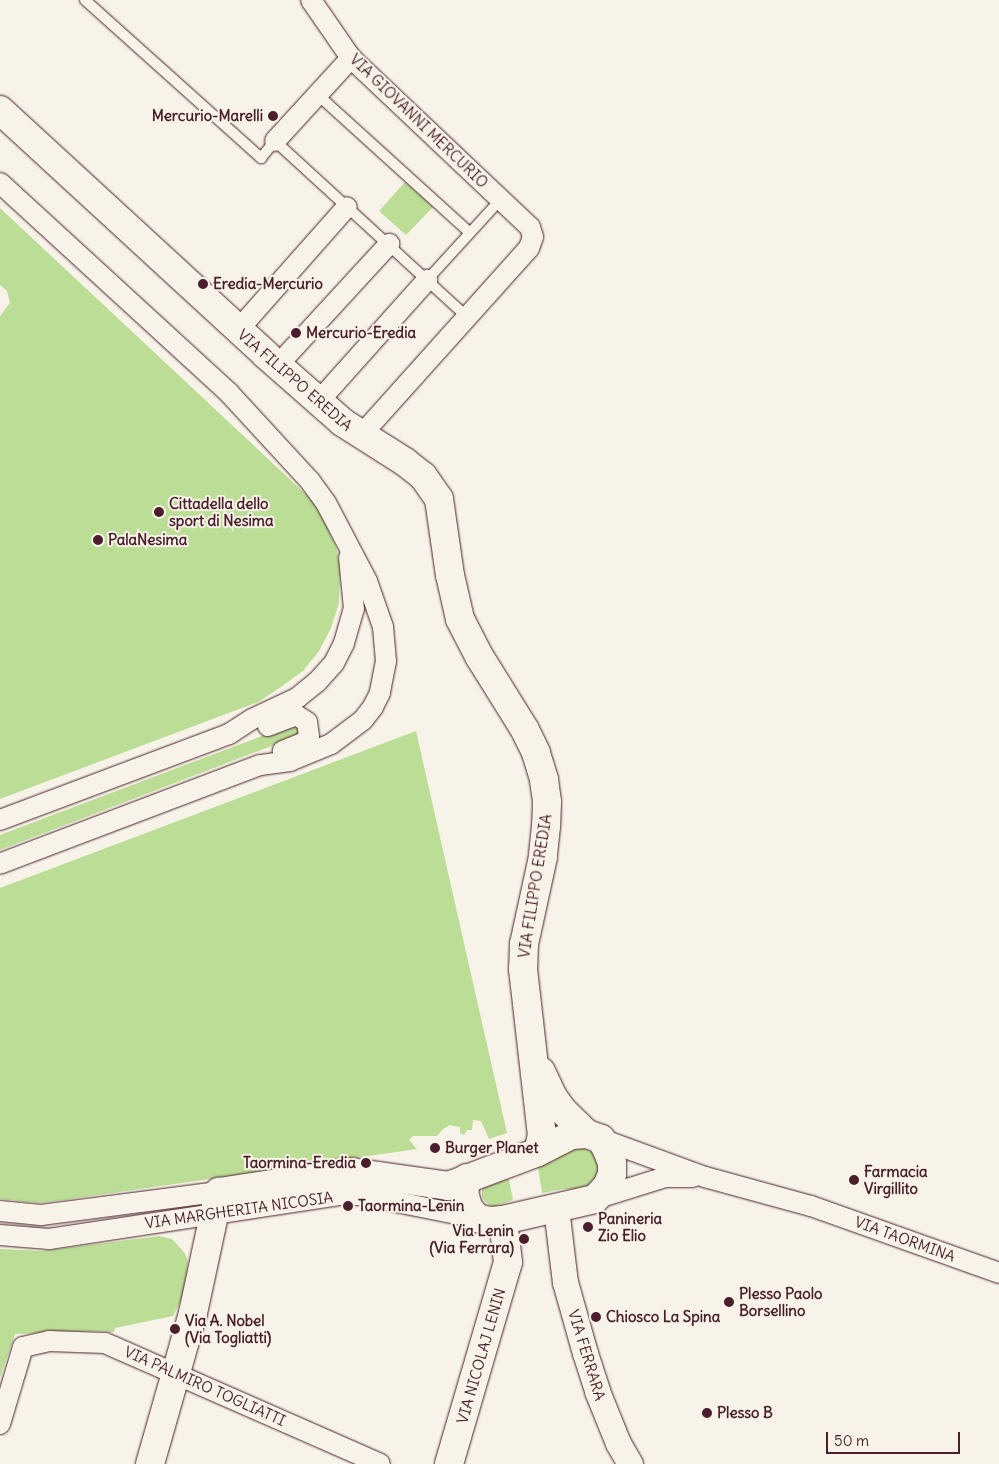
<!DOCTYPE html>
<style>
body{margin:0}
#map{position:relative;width:999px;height:1464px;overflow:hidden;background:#f7f3e8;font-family:Delius,sans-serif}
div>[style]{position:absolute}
.green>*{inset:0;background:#bcdd96}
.roads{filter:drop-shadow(0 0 1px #4a1f2b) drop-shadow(0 0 1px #4a1f2b)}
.service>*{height:10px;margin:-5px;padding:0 5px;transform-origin:5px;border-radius:5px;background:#f7f3e8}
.minor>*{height:20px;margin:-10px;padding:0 10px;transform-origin:10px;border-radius:10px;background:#f7f3e8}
.tertiary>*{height:25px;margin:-12.5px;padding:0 12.5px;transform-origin:12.5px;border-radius:12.5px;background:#f7f3e8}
.secondary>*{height:28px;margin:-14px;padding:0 14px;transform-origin:14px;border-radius:14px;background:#f7f3e8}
.dots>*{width:14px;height:14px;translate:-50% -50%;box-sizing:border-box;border:2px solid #f7f3e8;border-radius:50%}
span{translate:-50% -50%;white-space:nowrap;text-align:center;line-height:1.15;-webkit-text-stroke:4px #f7f3e8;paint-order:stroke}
.poi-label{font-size:15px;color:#4a1f2b;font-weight:700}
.right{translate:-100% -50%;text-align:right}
.left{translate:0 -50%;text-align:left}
.street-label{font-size:15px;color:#4a1f2b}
.scale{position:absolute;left:826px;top:1432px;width:134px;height:22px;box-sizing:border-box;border:2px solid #4a1f2b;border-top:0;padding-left:6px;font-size:15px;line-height:18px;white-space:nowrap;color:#4a1f2b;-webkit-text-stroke:4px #f7f3e8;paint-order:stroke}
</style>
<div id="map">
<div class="green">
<i style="clip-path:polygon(405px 182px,433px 207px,406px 235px,379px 211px)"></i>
<i style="clip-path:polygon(0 208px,312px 500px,326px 523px,337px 550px,340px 570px,339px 603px,331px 628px,319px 651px,303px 671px,278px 689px,258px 702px,0 799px,0 316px,10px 303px,7px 291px,0 285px)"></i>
<i style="clip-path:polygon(296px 723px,301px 725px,300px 735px,0 850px,0 835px)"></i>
<i style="clip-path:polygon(416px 731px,507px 1133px,489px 1139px,481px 1121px,473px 1120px,472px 1130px,467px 1130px,464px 1135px,460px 1133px,460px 1127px,450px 1125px,443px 1129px,437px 1136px,413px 1136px,409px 1140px,417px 1149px,57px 1201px,38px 1203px,0 1199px,0 888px)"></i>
<i style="clip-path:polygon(582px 1147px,593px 1153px,599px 1162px,600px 1172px,591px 1186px,584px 1189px,564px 1189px,542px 1193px,538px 1167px,572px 1148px)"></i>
<i style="clip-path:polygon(505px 1178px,509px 1180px,513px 1200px,493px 1207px,489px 1205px,482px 1198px,482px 1187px)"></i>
<i style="clip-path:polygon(159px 1236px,172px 1239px,184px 1252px,188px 1261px,184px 1295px,173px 1316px,115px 1328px,114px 1332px,90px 1331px,15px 1334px,0 1378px,0 1249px,42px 1251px)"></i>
</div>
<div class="roads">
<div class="service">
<i style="left:85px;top:0;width:237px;rotate:41.9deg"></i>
<i style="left:261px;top:158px;width:22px;rotate:-51deg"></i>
<i style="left:275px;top:141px;width:260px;rotate:42.5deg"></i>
<i style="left:318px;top:95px;width:205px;rotate:42.2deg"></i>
<i style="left:427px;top:280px;width:108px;rotate:-47.6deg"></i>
</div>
<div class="minor">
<i style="left:311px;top:0;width:70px;rotate:55.4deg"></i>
<i style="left:351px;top:58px;width:246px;rotate:43.4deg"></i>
<i style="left:530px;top:227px;width:10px;rotate:73deg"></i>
<i style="left:533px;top:237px;width:12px;rotate:110deg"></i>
<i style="left:529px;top:248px;width:251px;rotate:131.9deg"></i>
<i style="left:275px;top:141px;width:113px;rotate:-47.5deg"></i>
<i style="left:0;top:183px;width:311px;rotate:42.5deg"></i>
<i style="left:229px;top:393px;width:120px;rotate:47.4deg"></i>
<i style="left:310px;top:481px;width:27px;rotate:54deg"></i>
<i style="left:326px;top:503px;width:88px;rotate:62.3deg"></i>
<i style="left:367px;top:581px;width:49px;rotate:70.8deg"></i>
<i style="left:383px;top:627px;width:34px;rotate:85deg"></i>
<i style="left:386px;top:661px;width:33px;rotate:101deg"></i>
<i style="left:380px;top:693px;width:16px;rotate:117deg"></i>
<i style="left:373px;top:707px;width:16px;rotate:128deg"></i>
<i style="left:363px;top:720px;width:40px;rotate:143deg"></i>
<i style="left:331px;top:744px;width:44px;rotate:157.5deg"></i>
<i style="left:290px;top:761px;width:30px;rotate:172deg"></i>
<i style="left:260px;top:765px;width:278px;rotate:159.2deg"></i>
<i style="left:238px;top:330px;width:164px;rotate:-48.5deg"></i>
<i style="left:277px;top:366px;width:166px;rotate:-47.4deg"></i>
<i style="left:318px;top:402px;width:164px;rotate:-48.2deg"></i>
<i style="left:268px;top:726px;width:30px;rotate:-21deg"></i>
<i style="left:296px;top:715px;width:13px;rotate:32deg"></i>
<i style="left:307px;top:722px;width:15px;rotate:82deg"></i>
<i style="left:309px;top:737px;width:6px;rotate:129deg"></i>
<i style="left:305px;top:742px;width:24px;rotate:158deg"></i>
<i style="left:0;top:820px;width:245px;rotate:-20.6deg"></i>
<i style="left:229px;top:734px;width:27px;rotate:-33deg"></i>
<i style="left:252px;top:719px;width:50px;rotate:-25deg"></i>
<i style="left:297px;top:698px;width:26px;rotate:-39deg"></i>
<i style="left:317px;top:682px;width:25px;rotate:-48deg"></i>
<i style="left:334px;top:663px;width:22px;rotate:-63deg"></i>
<i style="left:344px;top:643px;width:35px;rotate:-74deg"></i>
<i style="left:354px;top:609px;width:52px;rotate:-95.5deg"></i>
<i style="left:601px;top:1139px;width:111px;rotate:20.1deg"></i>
<i style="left:705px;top:1177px;width:110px;rotate:15.3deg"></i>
<i style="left:811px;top:1206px;width:200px;rotate:19.6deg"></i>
<i style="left:595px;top:1199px;width:73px;rotate:-17.4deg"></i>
<i style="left:665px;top:1177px;width:28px"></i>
<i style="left:0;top:1211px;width:41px;rotate:5.6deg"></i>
<i style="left:41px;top:1215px;width:179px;rotate:-7.4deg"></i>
<i style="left:0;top:1235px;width:49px;rotate:4.7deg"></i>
<i style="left:49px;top:1239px;width:295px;rotate:-8.6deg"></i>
<i style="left:341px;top:1195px;width:20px"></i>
<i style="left:361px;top:1195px;width:118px;rotate:11.2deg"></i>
<i style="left:0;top:1424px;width:80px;rotate:-73.4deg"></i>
<i style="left:23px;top:1347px;width:27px;rotate:-13deg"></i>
<i style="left:49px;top:1341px;width:56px;rotate:2deg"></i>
<i style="left:105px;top:1343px;width:300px;rotate:23.7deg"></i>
</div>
<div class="tertiary">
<i style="left:556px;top:1208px;width:75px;rotate:83.1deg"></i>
<i style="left:565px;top:1282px;width:74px;rotate:74.3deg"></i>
<i style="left:585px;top:1353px;width:40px;rotate:72deg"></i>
<i style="left:597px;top:1391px;width:56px;rotate:68deg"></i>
<i style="left:618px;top:1443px;width:24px;rotate:60deg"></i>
</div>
<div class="secondary">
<i style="left:0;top:110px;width:360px;rotate:42.6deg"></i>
<i style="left:265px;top:354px;width:103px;rotate:41.4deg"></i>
<i style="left:342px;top:422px;width:75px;rotate:32.4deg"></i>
<i style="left:405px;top:462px;width:23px;rotate:38deg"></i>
<i style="left:423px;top:476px;width:28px;rotate:55deg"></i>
<i style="left:439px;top:499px;width:77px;rotate:81.8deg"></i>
<i style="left:450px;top:575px;width:45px;rotate:77.2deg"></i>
<i style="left:460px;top:619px;width:42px;rotate:62.8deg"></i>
<i style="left:479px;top:656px;width:87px;rotate:58.1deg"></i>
<i style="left:525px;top:730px;width:25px;rotate:64deg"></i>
<i style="left:536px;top:753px;width:28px;rotate:73deg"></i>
<i style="left:544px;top:780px;width:22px;rotate:82deg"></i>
<i style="left:547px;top:802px;width:24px;rotate:92deg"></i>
<i style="left:546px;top:826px;width:31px;rotate:96deg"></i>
<i style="left:543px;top:857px;width:89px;rotate:102.3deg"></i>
<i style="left:524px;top:944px;width:25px;rotate:92deg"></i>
<i style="left:523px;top:969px;width:167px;rotate:83.5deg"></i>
<i style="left:542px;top:1135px;width:17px;rotate:103deg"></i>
<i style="left:467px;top:1178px;width:14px;rotate:102deg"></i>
<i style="left:464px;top:1192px;width:16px;rotate:75deg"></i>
<i style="left:468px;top:1207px;width:14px;rotate:51deg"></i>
<i style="left:477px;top:1218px;width:12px;rotate:14deg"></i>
<i style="left:489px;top:1221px;width:14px;rotate:-4deg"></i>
<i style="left:503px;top:1220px;width:94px;rotate:-12.9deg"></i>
<i style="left:595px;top:1199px;width:18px;rotate:-47deg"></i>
<i style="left:607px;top:1186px;width:13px;rotate:-67deg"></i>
<i style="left:612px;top:1174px;width:11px;rotate:-90deg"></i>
<i style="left:612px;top:1163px;width:14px;rotate:-111deg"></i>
<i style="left:607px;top:1150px;width:13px;rotate:-119deg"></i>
<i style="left:601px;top:1139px;width:15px;rotate:-160deg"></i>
<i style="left:587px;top:1134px;width:33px;rotate:-136deg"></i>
<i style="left:563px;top:1111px;width:19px;rotate:-125deg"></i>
<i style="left:552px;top:1095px;width:26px;rotate:-115deg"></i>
<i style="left:150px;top:1464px;width:157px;rotate:-74.1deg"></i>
<i style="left:193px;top:1313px;width:124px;rotate:-77.9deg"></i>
<i style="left:219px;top:1192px;width:134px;rotate:-8.6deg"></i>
<i style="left:351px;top:1172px;width:98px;rotate:8.2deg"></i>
<i style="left:448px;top:1186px;width:96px;rotate:-20.7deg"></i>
<i style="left:538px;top:1152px;width:38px;rotate:-27deg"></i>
<i style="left:572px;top:1135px;width:15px;rotate:-4deg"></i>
<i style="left:449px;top:1464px;width:210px;rotate:-73.7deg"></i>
<i style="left:508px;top:1262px;width:42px;rotate:-96.8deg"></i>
</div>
</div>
<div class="dots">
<i style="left:273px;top:116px;background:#4a1f2b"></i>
<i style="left:203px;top:284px;background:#4a1f2b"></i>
<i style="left:296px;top:333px;background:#4a1f2b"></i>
<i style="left:159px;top:512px;background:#4a1f2b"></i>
<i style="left:98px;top:540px;background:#4a1f2b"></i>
<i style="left:435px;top:1148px;background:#4a1f2b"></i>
<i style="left:366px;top:1163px;background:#4a1f2b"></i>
<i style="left:854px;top:1180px;background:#4a1f2b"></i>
<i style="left:348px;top:1206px;background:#4a1f2b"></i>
<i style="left:588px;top:1227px;background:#4a1f2b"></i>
<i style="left:524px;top:1239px;background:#4a1f2b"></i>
<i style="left:729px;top:1302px;background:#4a1f2b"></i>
<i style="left:596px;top:1317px;background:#4a1f2b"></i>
<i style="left:175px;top:1329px;background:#4a1f2b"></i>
<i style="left:707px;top:1413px;background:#4a1f2b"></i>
</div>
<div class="poi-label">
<span class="right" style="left:263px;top:116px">Mercurio-Marelli</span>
<span class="left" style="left:213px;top:284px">Eredia-Mercurio</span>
<span class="left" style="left:306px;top:333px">Mercurio-Eredia</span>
<span class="left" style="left:169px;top:512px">Cittadella dello<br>sport di Nesima</span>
<span class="left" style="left:108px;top:540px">PalaNesima</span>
<span class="left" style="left:445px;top:1148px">Burger Planet</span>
<span class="right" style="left:356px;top:1163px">Taormina-Eredia</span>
<span class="left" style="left:864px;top:1180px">Farmacia<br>Virgillito</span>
<span class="left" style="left:358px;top:1206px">Taormina-Lenin</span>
<span class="left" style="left:598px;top:1227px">Panineria<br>Zio Elio</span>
<span class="right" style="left:514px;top:1239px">Via Lenin<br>(Via Ferrara)</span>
<span class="left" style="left:739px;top:1302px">Plesso Paolo<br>Borsellino</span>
<span class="left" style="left:606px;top:1317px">Chiosco La Spina</span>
<span class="left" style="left:185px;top:1329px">Via A. Nobel<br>(Via Togliatti)</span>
<span class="left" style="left:717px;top:1413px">Plesso B</span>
</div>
<div class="street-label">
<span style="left:419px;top:121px;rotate:44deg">VIA GIOVANNI MERCURIO</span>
<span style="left:295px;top:380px;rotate:41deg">VIA FILIPPO EREDIA</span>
<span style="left:535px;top:886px;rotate:-81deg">VIA FILIPPO EREDIA</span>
<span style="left:239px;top:1210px;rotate:-8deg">VIA MARGHERITA NICOSIA</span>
<span style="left:905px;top:1239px;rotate:20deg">VIA TAORMINA</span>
<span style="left:587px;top:1355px;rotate:73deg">VIA FERRARA</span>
<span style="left:481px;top:1356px;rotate:-74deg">VIA NICOLAJ LENIN</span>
<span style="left:205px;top:1386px;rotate:24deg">VIA PALMIRO TOGLIATTI</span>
</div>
<div class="scale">50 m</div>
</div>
